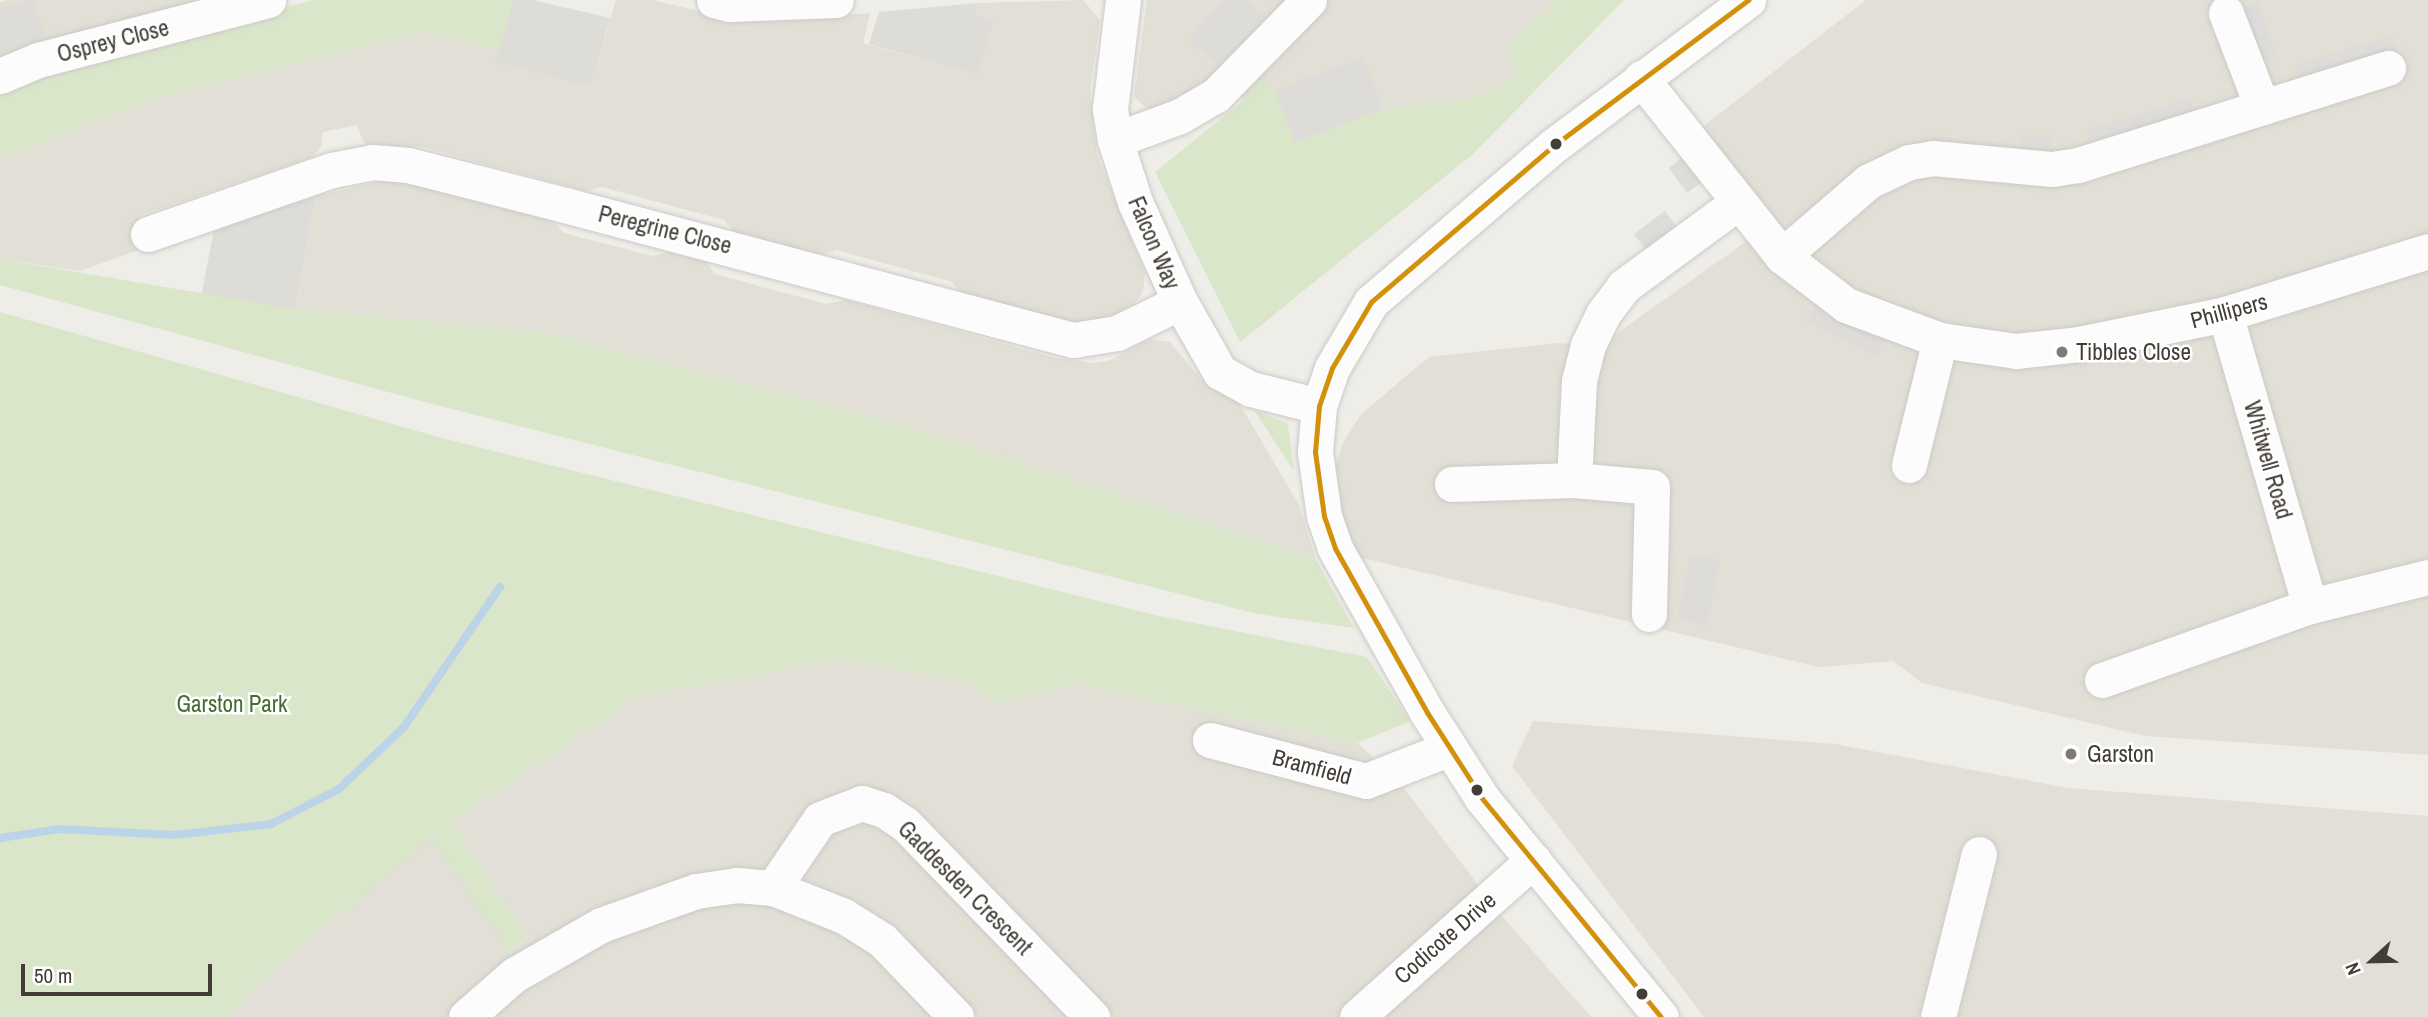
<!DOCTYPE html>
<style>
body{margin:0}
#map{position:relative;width:2428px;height:1017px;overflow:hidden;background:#eeede8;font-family:"Archivo Narrow",sans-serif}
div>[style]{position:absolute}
.residential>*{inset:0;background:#e1dfd6}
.industrial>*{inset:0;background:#dedcd6}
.green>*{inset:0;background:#dae6ca}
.parking>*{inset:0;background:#dddcd8}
.stream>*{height:8px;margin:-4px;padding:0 4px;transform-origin:4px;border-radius:4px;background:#bcd4e8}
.roads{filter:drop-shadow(0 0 2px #cccac6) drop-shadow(0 0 2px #cccac6)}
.minor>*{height:35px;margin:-17.5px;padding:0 17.5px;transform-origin:17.5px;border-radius:17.5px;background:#fcfcfc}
.bus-1>*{height:5px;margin:-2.5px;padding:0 2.5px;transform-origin:2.5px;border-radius:2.5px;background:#d3910b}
.dots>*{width:19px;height:19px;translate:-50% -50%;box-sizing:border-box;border:4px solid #fff;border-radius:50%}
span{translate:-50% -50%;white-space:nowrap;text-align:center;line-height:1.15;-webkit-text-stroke:5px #fff;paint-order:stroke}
.street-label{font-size:23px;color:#433e35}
.poi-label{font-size:23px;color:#433e35}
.left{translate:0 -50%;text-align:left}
.park-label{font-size:23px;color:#436e2f}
.north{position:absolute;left:2337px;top:926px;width:70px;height:70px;-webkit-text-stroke:5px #fff;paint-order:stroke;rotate:248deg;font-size:19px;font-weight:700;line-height:28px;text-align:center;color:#433e35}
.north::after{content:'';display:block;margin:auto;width:24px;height:32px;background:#433e35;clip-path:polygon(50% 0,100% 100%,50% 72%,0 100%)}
.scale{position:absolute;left:21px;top:964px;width:191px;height:32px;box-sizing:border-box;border:4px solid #433e35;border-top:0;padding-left:9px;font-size:21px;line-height:24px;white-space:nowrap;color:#433e35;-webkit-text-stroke:5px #fff;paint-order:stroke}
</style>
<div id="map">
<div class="residential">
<i style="clip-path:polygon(8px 0,214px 0,0 65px,0 2px)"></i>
<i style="clip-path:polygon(616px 0,652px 0,734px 19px,783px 20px,870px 13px,863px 43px,978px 75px,994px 20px,975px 14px,978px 3px,1083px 0,1100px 20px,1090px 92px,1097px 155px,1145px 273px,1143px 291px,1137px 301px,1104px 321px,1077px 325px,962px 294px,952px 282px,836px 250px,821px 255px,736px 234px,724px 220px,602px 187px,587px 191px,422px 147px,373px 145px,364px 143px,357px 125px,323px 132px,321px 147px,310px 158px,139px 216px,149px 246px,80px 271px,0 259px,0 159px,160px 97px,426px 32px,499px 50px,496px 62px,591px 87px)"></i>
<i style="clip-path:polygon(1147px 0,1559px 0,1508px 47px,1519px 78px,1467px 99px,1383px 109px,1295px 143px,1258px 78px,1244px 100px,1220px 68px,1189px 100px,1162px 110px,1146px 108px,1134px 96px)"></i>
<i style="clip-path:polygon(1866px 0,2428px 0,2428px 755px,2145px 736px,1922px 683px,1893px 661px,1819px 667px,1358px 557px,1342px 521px,1333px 478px,1342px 444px,1361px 414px,1429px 357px,1559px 343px,1599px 346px,1744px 243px,1765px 217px,1702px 133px,1706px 124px)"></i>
<i style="clip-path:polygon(382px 181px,409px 182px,550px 219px,564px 233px,653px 256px,668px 252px,706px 262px,715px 274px,826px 304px,846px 300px,1055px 358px,1094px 363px,1111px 360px,1150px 339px,1170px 342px,1202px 380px,1238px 401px,1299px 505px,1316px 560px,931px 433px,550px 333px,295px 309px,316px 196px)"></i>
<i style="clip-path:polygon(839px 660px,958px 680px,999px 703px,1074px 684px,1358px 743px,1400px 783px,1502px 916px,1591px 1017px,228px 1017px,249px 990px,432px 837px,510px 952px,527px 939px,451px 822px,638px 697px)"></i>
<i style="clip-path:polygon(1533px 721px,1835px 744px,2068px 788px,2428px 816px,2428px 1017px,1704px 1017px,1512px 766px)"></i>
</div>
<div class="industrial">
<i style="clip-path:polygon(513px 0,533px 0,610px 18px,591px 87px,495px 62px)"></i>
<i style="clip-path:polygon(978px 3px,975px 14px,994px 20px,978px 75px,869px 44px,879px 12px)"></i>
<i style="clip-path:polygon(215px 225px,308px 238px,295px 309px,201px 296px)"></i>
</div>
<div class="green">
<i style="clip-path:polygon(313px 0,513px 0,499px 50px,426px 32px,160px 97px,0 159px,0 94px,45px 71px)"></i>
<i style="clip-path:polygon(1559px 0,1624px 0,1473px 154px,1240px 342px,1155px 172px,1244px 100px,1258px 78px,1275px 91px,1296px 143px,1383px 109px,1467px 99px,1519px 78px,1508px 47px)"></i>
<i style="clip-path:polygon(0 259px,295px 309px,550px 333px,931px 433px,1316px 560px,1354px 628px,1258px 614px,417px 400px,0 285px)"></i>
<i style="clip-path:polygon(0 312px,438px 437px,1159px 616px,1367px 657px,1410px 721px,1358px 743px,1074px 684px,999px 703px,958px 680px,839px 660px,638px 697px,451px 822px,527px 939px,509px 952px,432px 838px,249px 990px,228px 1017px,0 1017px)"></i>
<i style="clip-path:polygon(1254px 410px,1288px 424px,1294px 471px)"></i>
</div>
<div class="parking">
<i style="clip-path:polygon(33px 0,45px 40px,0 53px,0 10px)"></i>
<i style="clip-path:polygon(1223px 0,1246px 0,1265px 17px,1220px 67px,1188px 39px)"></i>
<i style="clip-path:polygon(2258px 2px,2277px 58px,2257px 65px,2238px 9px)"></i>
<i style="clip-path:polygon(2391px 36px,2398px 57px,2300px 86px,2294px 65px)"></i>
<i style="clip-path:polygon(1363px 57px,1383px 109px,1295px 143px,1275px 91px)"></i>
<i style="clip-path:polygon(2190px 99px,2197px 120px,2092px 151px,2086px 130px)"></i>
<i style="clip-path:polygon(2021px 135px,2053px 135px,2053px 156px,2021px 156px)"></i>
<i style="clip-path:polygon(1683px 157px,1702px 182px,1687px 193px,1669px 168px)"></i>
<i style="clip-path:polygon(316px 196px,308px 238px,215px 225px,246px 219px)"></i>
<i style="clip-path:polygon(1665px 211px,1677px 227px,1646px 250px,1634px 234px)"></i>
<i style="clip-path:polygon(1817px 304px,1883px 339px,1876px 356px,1807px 321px)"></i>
<i style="clip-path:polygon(1691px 554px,1720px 561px,1707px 625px,1677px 618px)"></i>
</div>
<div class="stream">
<i style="left:0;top:838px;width:60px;rotate:-8.7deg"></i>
<i style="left:59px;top:829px;width:116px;rotate:3deg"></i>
<i style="left:175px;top:835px;width:97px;rotate:-6.5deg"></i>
<i style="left:271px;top:824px;width:76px;rotate:-27.2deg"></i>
<i style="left:339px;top:789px;width:90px;rotate:-43.6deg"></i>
<i style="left:404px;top:727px;width:170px;rotate:-55.6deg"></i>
</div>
<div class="roads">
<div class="minor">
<i style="left:714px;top:0;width:16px;rotate:15deg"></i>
<i style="left:729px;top:4px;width:107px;rotate:-2.1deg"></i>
<i style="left:1123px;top:0;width:110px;rotate:96.8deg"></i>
<i style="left:1110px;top:109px;width:31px;rotate:81deg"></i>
<i style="left:1115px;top:140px;width:65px;rotate:72.1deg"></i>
<i style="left:1135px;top:202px;width:110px;rotate:65.8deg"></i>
<i style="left:1180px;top:302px;width:81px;rotate:60.3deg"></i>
<i style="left:1220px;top:372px;width:35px;rotate:29deg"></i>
<i style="left:1251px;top:389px;width:70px;rotate:14deg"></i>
<i style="left:2226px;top:13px;width:101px;rotate:69deg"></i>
<i style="left:0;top:76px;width:41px;rotate:-22.8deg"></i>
<i style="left:38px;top:60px;width:238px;rotate:-14.6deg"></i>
<i style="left:1641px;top:78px;width:227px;rotate:51.6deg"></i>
<i style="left:1782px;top:256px;width:81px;rotate:37.4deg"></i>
<i style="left:1846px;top:305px;width:100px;rotate:20.4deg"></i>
<i style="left:1940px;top:340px;width:77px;rotate:8.2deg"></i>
<i style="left:2016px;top:351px;width:63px;rotate:-6.3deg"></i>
<i style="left:2079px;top:344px;width:149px;rotate:-11.6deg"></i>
<i style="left:2225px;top:314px;width:213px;rotate:-17.2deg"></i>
<i style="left:1115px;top:140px;width:69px;rotate:-20.3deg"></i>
<i style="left:1180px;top:116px;width:42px;rotate:-30.3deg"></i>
<i style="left:1216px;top:95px;width:133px;rotate:-45.6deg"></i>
<i style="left:148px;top:234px;width:195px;rotate:-19.2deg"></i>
<i style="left:332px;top:170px;width:42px;rotate:-11deg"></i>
<i style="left:373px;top:162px;width:35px;rotate:5deg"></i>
<i style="left:408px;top:165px;width:162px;rotate:14.3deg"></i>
<i style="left:565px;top:205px;width:526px;rotate:14.88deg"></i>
<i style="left:1073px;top:340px;width:45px;rotate:-9deg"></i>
<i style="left:1117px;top:333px;width:70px;rotate:-26.2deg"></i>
<i style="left:1782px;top:256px;width:115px;rotate:-40.8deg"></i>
<i style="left:1869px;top:181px;width:44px;rotate:-25.4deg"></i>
<i style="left:1909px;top:162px;width:24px;rotate:-9deg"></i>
<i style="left:1933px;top:158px;width:120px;rotate:5.3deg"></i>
<i style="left:2052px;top:169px;width:26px;rotate:-9deg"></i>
<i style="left:2078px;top:165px;width:325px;rotate:-17.4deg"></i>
<i style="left:2225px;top:314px;width:304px;rotate:73.8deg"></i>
<i style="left:1909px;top:465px;width:129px;rotate:-76.1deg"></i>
<i style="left:1574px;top:480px;width:99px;rotate:-87.1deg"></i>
<i style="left:1579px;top:381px;width:37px;rotate:-76deg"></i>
<i style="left:1588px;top:345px;width:34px;rotate:-64deg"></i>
<i style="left:1603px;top:314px;width:35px;rotate:-53deg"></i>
<i style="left:1624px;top:286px;width:140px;rotate:-36.3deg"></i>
<i style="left:1452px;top:484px;width:122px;rotate:-1.9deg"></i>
<i style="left:1574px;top:480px;width:78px;rotate:5.1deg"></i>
<i style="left:1652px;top:487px;width:127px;rotate:91.4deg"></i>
<i style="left:2102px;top:680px;width:221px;rotate:-19.6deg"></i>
<i style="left:2310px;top:606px;width:122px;rotate:-13.8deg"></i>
<i style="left:1210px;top:740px;width:161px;rotate:14.7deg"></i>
<i style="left:1366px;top:781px;width:90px;rotate:-21.4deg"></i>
<i style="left:773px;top:888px;width:83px;rotate:-55.7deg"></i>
<i style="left:820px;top:819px;width:45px;rotate:-20.9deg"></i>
<i style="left:862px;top:803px;width:23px;rotate:18deg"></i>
<i style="left:884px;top:810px;width:25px;rotate:34deg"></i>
<i style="left:905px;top:824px;width:269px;rotate:45.9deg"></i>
<i style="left:466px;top:1017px;width:64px;rotate:-41.2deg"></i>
<i style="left:514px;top:975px;width:100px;rotate:-29.9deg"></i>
<i style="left:601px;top:925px;width:101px;rotate:-19.7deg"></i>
<i style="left:696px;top:891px;width:41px;rotate:-8.3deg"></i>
<i style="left:737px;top:885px;width:36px;rotate:5deg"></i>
<i style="left:773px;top:888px;width:76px;rotate:21.5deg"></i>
<i style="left:844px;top:916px;width:45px;rotate:32.3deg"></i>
<i style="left:882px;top:940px;width:107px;rotate:46.1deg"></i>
<i style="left:1357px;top:1017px;width:236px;rotate:-41.7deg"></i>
<i style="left:1661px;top:1017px;width:283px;rotate:-129.3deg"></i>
<i style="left:1482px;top:798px;width:100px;rotate:-122.7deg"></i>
<i style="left:1428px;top:714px;width:190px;rotate:-119.3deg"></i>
<i style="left:1335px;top:548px;width:34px;rotate:-109deg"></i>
<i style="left:1324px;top:516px;width:65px;rotate:-98deg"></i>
<i style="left:1315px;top:452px;width:46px;rotate:-85deg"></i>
<i style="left:1319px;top:406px;width:40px;rotate:-71.1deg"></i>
<i style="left:1332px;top:368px;width:77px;rotate:-59.4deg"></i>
<i style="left:1371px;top:302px;width:240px;rotate:-40.6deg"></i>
<i style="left:1553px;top:146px;width:244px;rotate:-36.8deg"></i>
<i style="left:1938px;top:1017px;width:168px;rotate:-75.9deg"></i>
</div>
</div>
<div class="bus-1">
<i style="left:1661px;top:1017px;width:283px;rotate:-129.3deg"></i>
<i style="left:1482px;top:798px;width:100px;rotate:-122.7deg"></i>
<i style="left:1428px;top:714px;width:190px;rotate:-119.3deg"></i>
<i style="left:1335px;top:548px;width:34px;rotate:-109deg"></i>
<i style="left:1324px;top:516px;width:65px;rotate:-98deg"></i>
<i style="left:1315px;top:452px;width:46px;rotate:-85deg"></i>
<i style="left:1319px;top:406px;width:40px;rotate:-71.1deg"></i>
<i style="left:1332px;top:368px;width:77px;rotate:-59.4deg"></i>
<i style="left:1371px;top:302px;width:240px;rotate:-40.6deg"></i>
<i style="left:1553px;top:146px;width:244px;rotate:-36.8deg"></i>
</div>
<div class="dots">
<i style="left:1556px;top:144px;background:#433e35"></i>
<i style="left:2062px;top:352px;background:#7f7b74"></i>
<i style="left:2071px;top:754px;background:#7f7b74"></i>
<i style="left:1477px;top:790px;background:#433e35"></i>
<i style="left:1642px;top:994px;background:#433e35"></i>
</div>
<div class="street-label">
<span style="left:113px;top:41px;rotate:-14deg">Osprey Close</span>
<span style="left:665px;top:230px;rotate:14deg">Peregrine Close</span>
<span style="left:1154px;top:243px;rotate:67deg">Falcon Way</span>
<span style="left:2229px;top:311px;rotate:-15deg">Phillipers</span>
<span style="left:2268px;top:460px;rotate:74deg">Whitwell Road</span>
<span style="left:1312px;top:767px;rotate:15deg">Bramfield</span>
<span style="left:965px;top:888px;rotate:45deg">Gaddesden Crescent</span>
<span style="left:1445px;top:938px;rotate:-41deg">Codicote Drive</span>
</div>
<div class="poi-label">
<span class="left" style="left:2076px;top:352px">Tibbles Close</span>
<span class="left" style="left:2087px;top:754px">Garston</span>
</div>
<div class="park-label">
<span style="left:232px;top:704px">Garston Park</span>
</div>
<div class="north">N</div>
<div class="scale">50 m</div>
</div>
